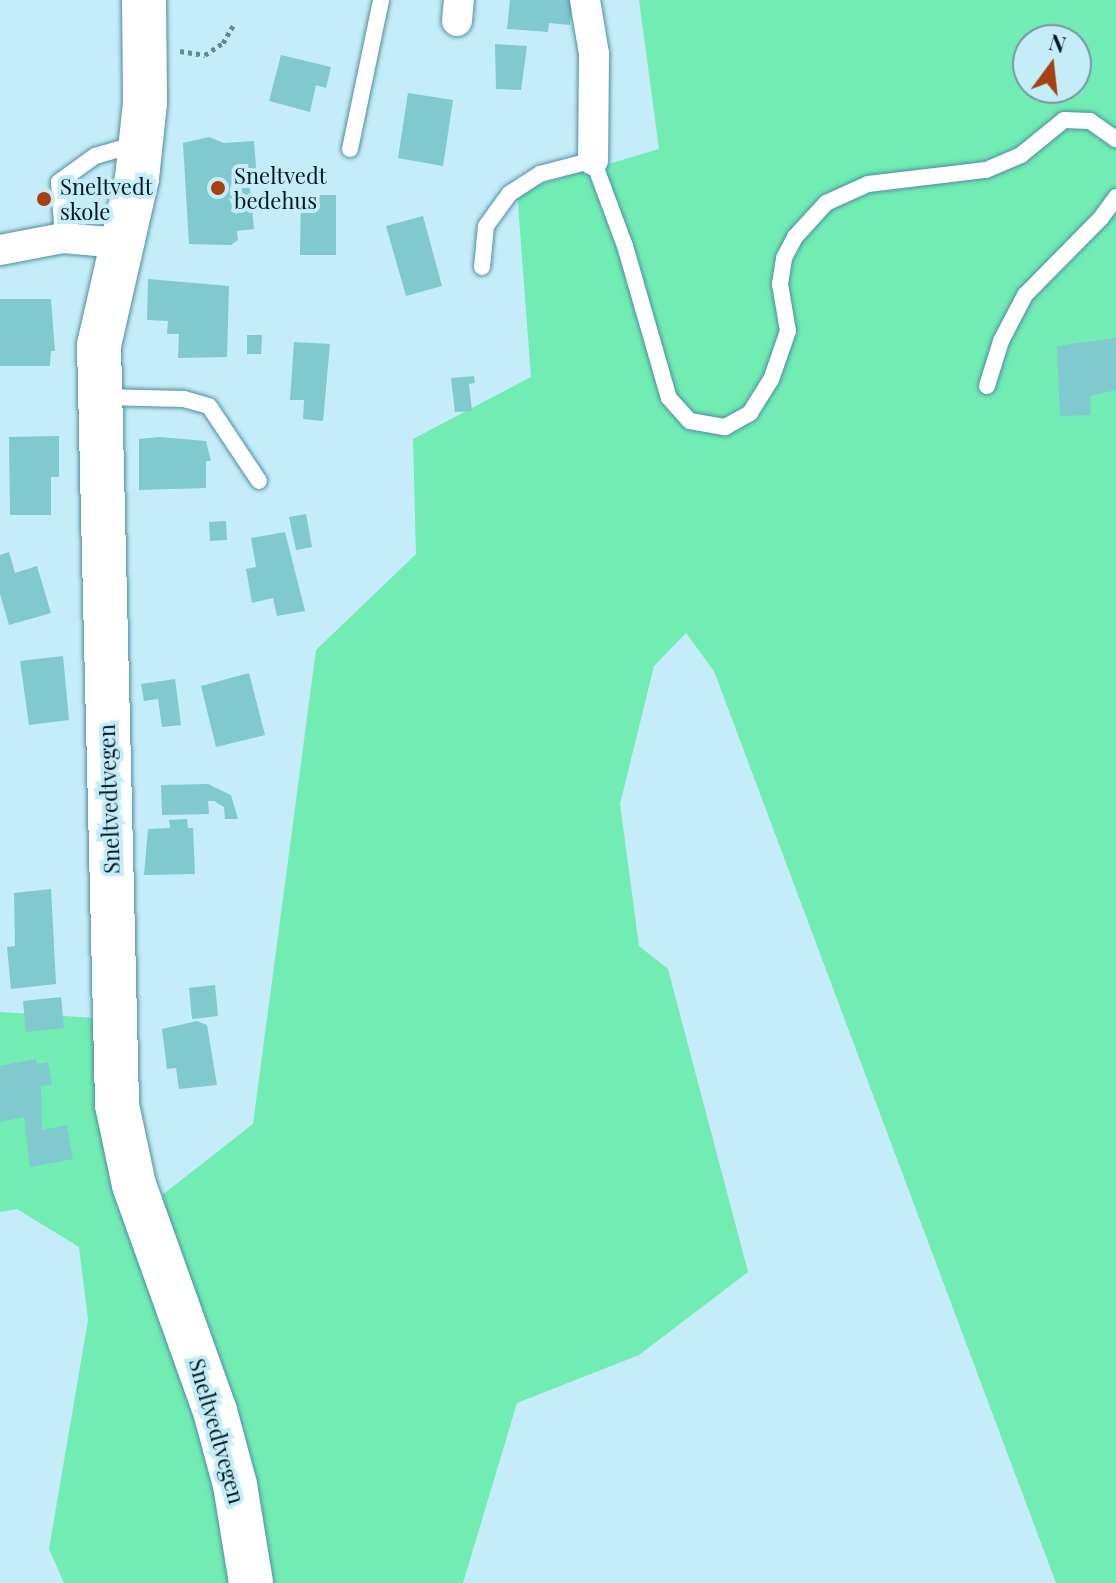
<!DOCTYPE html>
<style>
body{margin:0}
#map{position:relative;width:1116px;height:1583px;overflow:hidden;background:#c5ecf9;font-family:"Playfair Display",serif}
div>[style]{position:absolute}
.green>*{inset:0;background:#71ecb3}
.building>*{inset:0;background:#80c9ce}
.path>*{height:5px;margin-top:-2.5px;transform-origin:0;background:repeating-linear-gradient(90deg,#688792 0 4px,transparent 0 8px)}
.roads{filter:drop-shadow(0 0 2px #4d8ea3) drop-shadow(0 0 2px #4d8ea3)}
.lane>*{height:16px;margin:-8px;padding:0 8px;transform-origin:8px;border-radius:8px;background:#fff}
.street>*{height:30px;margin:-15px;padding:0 15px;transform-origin:15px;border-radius:15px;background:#fff}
.secondary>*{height:44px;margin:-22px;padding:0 22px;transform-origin:22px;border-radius:22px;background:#fff}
.dots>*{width:22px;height:22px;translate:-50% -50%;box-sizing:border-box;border:4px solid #c5ecf9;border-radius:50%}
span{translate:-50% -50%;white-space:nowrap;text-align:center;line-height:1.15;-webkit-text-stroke:8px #c5ecf9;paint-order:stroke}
.poi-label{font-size:22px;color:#00171f}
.left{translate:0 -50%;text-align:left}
.street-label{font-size:22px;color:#00171f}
.north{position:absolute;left:1012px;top:24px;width:80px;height:80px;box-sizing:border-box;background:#c5ecf9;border:2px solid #7697a2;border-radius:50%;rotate:15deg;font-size:22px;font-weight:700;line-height:32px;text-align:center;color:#00171f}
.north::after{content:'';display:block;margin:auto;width:28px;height:36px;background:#a54112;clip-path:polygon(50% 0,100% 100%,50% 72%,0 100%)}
</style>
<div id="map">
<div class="green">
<i style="clip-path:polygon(evenodd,639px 0,1116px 0,1116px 1583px,1056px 1583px,714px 671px,686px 633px,654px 666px,620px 804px,639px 946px,668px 969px,748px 1272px,639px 1355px,517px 1403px,463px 1583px,64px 1583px,49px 1549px,88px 1320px,79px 1247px,17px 1209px,0 1212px,0 1012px,129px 1020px,148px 1206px,253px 1124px,316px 650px,416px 554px,413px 439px,531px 377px,517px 191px,659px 149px,639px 0,1028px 40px,1076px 40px,1076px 88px,1028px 88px,1028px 40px)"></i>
</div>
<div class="building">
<i style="clip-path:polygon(510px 0,572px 0,570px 25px,549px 23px,548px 32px,507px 29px)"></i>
<i style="clip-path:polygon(495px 44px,527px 46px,521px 90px,496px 89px)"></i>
<i style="clip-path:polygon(281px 55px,331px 67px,326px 88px,316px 85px,310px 112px,269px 101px)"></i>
<i style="clip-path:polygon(408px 93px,453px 100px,443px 166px,398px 158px)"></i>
<i style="clip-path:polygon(209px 137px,224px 143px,254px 141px,257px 178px,249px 178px,254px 229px,237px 231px,238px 240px,231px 245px,189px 244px,183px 143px)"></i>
<i style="clip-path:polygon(301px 195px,336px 195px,336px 255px,300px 255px)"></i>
<i style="clip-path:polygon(423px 216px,442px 286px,406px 296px,386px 226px)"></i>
<i style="clip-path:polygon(148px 279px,229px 286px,227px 357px,178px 358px,179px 334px,167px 334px,168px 321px,147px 320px)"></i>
<i style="clip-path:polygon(0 299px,51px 299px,55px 351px,51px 351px,50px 366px,0 366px)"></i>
<i style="clip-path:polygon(247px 335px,262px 335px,261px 354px,247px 354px)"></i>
<i style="clip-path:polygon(1116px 338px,1116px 390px,1090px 396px,1091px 415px,1060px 416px,1057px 346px)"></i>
<i style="clip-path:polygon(294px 342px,330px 344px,323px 421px,303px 419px,304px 400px,290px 400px)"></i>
<i style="clip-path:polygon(474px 376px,475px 383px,469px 384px,472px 411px,455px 412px,451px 378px)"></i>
<i style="clip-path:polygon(59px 436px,59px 477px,51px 477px,51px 515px,10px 515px,9px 437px)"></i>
<i style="clip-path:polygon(159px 437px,206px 441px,211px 461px,206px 461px,206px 488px,139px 490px,139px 439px)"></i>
<i style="clip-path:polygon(306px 514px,312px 547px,296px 550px,289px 517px)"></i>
<i style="clip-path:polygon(226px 521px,227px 540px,210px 541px,209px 522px)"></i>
<i style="clip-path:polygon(285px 532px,305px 611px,277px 616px,273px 598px,252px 603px,246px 569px,256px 567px,251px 538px)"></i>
<i style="clip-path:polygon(9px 552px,15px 573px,37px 566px,51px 613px,9px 625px,0 594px,0 555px)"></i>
<i style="clip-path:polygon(63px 656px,69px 720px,29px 725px,20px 661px)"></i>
<i style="clip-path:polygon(249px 673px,265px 735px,216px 747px,201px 686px)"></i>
<i style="clip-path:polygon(175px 679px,181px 725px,162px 727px,158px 699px,144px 701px,141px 684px)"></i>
<i style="clip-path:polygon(208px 784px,231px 795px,238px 819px,225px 819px,224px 807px,214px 801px,208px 801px,209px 814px,162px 815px,161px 785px)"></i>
<i style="clip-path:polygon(187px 819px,188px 828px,193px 828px,195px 874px,144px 875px,148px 829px,170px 828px,169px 820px)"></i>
<i style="clip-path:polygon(51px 889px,56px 984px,11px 989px,7px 947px,15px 946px,14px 893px)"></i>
<i style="clip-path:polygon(215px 985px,218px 1016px,192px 1019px,189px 988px)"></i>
<i style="clip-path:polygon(61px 997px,64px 1028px,26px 1032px,23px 1001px)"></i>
<i style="clip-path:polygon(197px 1021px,207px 1025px,217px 1085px,179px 1089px,176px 1068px,167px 1069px,162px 1029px)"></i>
<i style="clip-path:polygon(36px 1059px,37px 1064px,48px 1062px,52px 1085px,41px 1086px,42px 1130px,67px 1125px,73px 1159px,30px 1167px,24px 1117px,0 1122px,0 1066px)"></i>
</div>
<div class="path">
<i style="left:180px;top:51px;width:25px;rotate:9deg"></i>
<i style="left:205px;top:55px;width:22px;rotate:-34deg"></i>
<i style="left:223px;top:43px;width:20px;rotate:-60deg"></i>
</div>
<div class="roads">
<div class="lane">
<i style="left:350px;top:149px;width:152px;rotate:-78.2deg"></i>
<i style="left:63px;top:238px;width:56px;rotate:-94.1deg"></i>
<i style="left:59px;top:182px;width:44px;rotate:-35.8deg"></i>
<i style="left:95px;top:156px;width:47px;rotate:-16.1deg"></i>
<i style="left:482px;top:267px;width:41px;rotate:-84.4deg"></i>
<i style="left:486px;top:226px;width:39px;rotate:-54deg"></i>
<i style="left:509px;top:194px;width:37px;rotate:-33deg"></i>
<i style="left:540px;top:174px;width:55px;rotate:-14.8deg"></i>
<i style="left:593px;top:160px;width:92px;rotate:69.6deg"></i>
<i style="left:625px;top:246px;width:158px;rotate:73.9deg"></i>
<i style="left:669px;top:398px;width:31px;rotate:48deg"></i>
<i style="left:690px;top:421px;width:36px;rotate:10deg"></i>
<i style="left:725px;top:427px;width:29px;rotate:-29deg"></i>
<i style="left:750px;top:413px;width:39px;rotate:-58deg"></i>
<i style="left:771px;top:380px;width:52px;rotate:-70.9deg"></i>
<i style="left:788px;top:331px;width:48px;rotate:-99.7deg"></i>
<i style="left:780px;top:284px;width:26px;rotate:-81deg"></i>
<i style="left:784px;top:258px;width:24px;rotate:-62deg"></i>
<i style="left:795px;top:237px;width:46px;rotate:-47.6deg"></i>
<i style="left:826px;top:203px;width:46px;rotate:-24.3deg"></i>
<i style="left:868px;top:184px;width:119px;rotate:-6.8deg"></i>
<i style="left:986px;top:170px;width:38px;rotate:-23deg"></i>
<i style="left:1021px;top:155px;width:55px;rotate:-39.1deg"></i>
<i style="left:1064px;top:120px;width:26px;rotate:2deg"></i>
<i style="left:1090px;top:121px;width:32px;rotate:35deg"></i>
<i style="left:987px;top:386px;width:47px;rotate:-72.7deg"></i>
<i style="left:1001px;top:341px;width:52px;rotate:-62.4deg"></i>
<i style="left:1025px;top:295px;width:108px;rotate:-45.4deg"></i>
<i style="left:1101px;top:218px;width:26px;rotate:-54deg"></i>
<i style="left:101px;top:397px;width:83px;rotate:1.4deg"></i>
<i style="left:184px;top:399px;width:26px;rotate:16deg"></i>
<i style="left:209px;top:406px;width:90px;rotate:56.3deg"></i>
</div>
<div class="street">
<i style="left:585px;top:0;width:55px;rotate:80.5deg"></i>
<i style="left:594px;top:54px;width:106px;rotate:90.5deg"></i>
<i style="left:457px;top:21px;width:21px;rotate:-85deg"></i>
<i style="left:0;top:250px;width:64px;rotate:-10.8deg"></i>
<i style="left:63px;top:238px;width:57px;rotate:5deg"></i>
</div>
<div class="secondary">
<i style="left:144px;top:0;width:103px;rotate:89.4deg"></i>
<i style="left:145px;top:103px;width:75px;rotate:96.1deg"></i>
<i style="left:137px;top:178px;width:171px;rotate:102.8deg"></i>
<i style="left:99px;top:345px;width:760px;rotate:88.64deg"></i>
<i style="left:117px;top:1105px;width:82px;rotate:78deg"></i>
<i style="left:134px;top:1185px;width:240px;rotate:70.3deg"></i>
<i style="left:215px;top:1411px;width:77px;rotate:74.9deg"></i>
<i style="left:235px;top:1485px;width:99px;rotate:80.7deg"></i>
</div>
</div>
<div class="dots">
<i style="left:218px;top:188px;background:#a54112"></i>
<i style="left:44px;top:199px;background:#a54112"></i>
</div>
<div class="poi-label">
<span class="left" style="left:234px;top:188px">Sneltvedt<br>bedehus</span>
<span class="left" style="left:60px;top:199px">Sneltvedt<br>skole</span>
</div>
<div class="street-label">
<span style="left:109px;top:799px;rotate:-92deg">Sneltvedtvegen</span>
<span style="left:217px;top:1431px;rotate:74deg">Sneltvedtvegen</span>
</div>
<div class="north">N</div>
</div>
